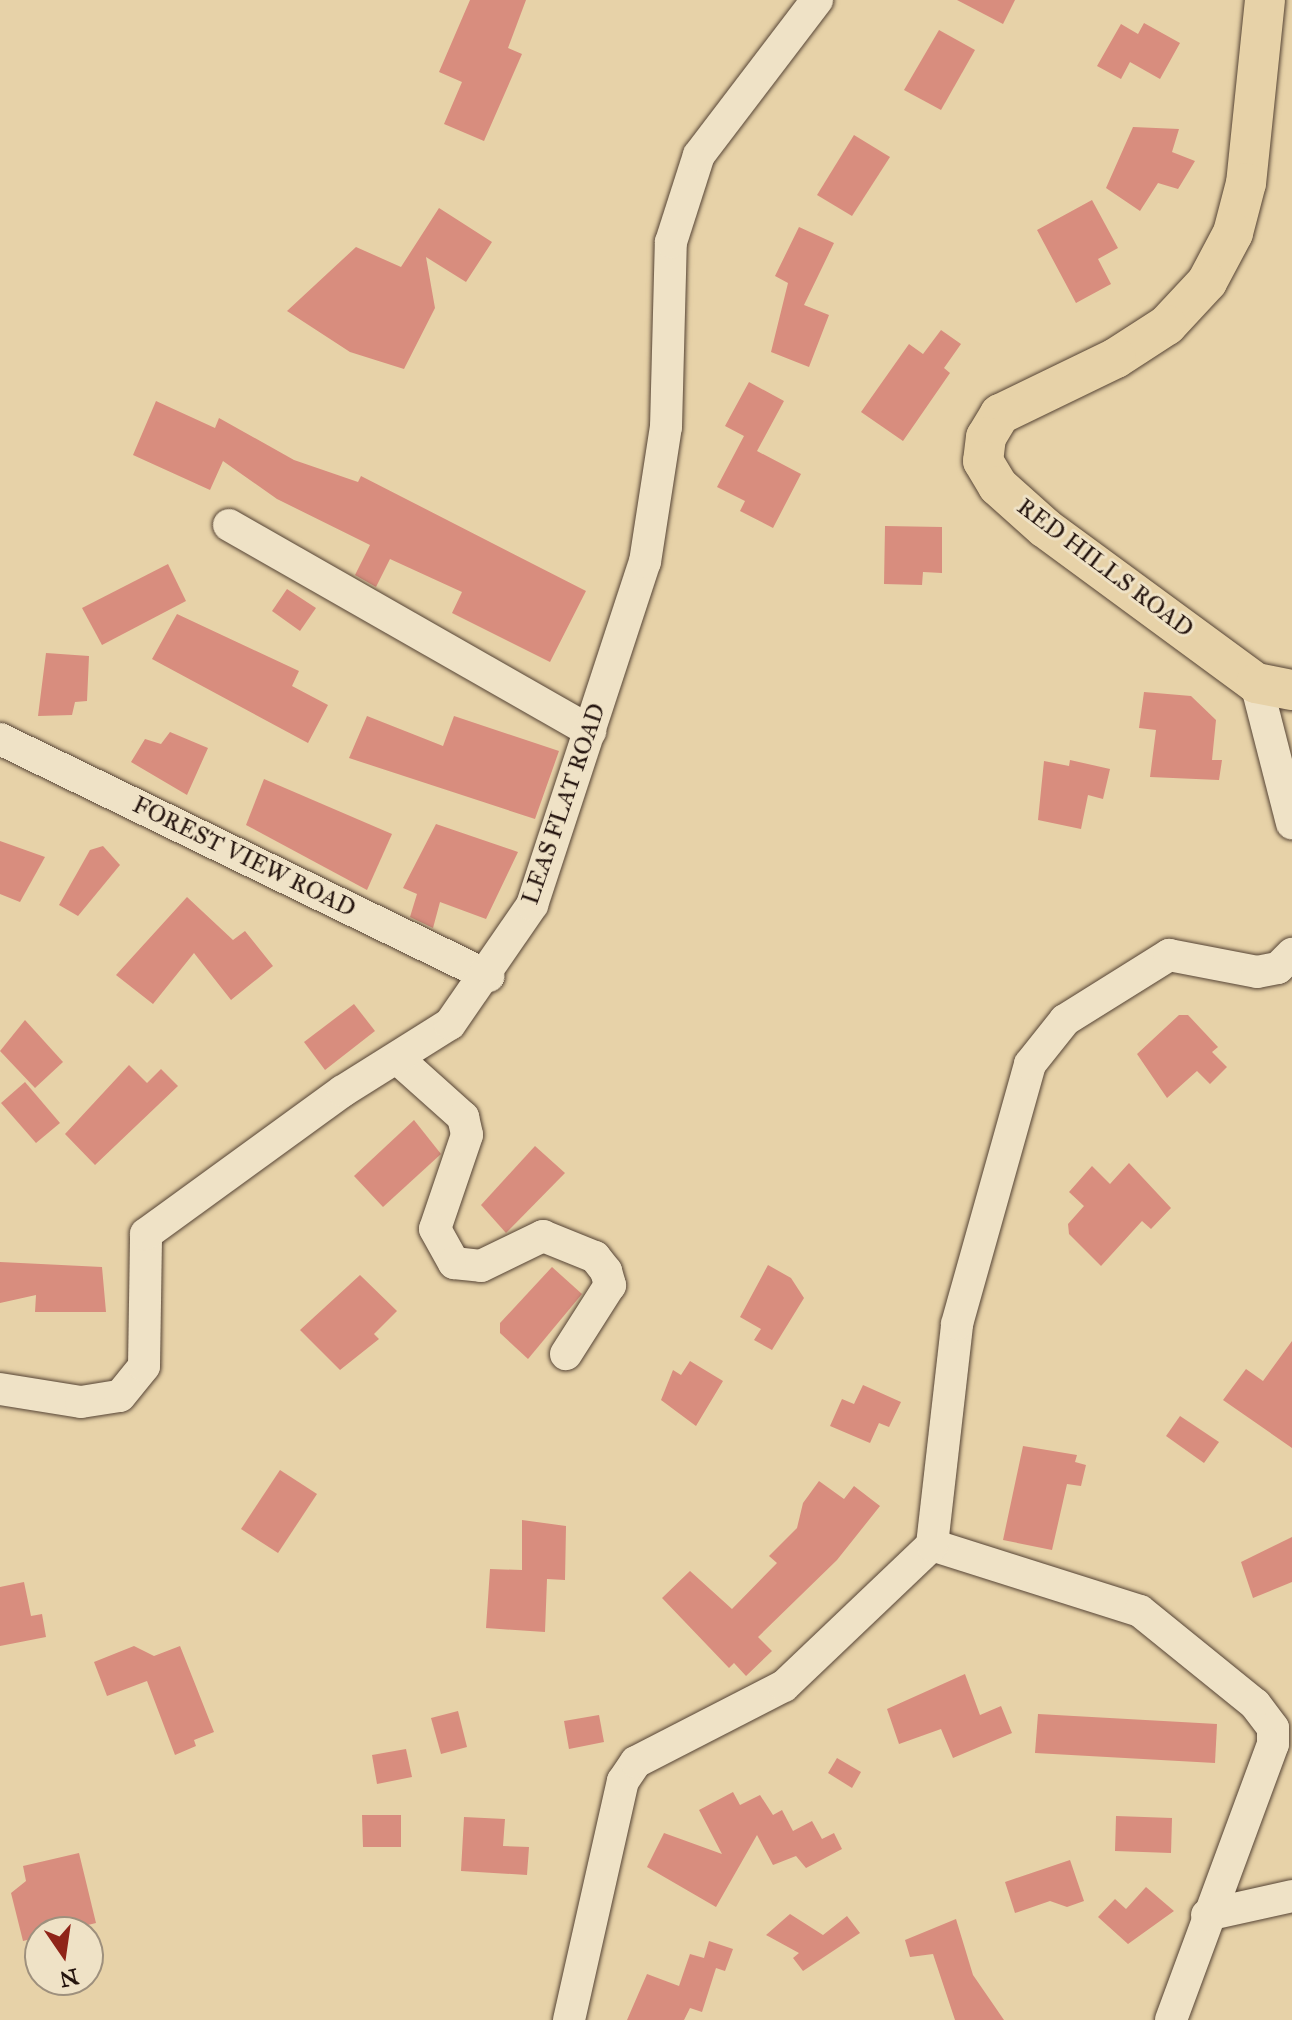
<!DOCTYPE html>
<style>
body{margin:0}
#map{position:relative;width:1292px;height:2020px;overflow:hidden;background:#e7d2a8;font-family:"IM FELL Great Primer",serif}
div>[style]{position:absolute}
.building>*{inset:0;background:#d88d7e}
.roads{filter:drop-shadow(0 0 2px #564435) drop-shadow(0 0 2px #564435)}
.minor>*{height:32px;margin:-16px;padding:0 16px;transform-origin:16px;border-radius:16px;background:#efe2c6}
.major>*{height:40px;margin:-20px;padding:0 20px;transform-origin:20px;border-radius:20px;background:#e7d2a8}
span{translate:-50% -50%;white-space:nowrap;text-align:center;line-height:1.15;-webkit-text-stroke:6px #efe2c6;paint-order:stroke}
.street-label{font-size:24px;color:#25150f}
.north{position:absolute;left:24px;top:1916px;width:80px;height:80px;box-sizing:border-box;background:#efe2c6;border:2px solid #9e907d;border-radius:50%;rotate:167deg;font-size:22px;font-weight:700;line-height:32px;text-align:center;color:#25150f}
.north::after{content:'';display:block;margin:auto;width:28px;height:36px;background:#8f2418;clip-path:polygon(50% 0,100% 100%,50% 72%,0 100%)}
</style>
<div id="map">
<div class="building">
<i style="clip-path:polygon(470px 0,526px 0,508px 48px,522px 54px,484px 141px,444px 124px,462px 82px,439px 72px)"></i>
<i style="clip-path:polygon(957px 0,1015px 0,1003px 24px)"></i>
<i style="clip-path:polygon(1144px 23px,1180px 43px,1160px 79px,1130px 62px,1121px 79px,1097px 66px,1121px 24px,1138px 34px)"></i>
<i style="clip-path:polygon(939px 30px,975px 50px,941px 110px,904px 90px)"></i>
<i style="clip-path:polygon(1133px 127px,1179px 129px,1172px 152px,1195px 161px,1178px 189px,1158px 183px,1140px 211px,1106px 188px)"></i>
<i style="clip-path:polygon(854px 135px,890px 157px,852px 216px,817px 195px)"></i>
<i style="clip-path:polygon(1092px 200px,1118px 248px,1098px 259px,1111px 284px,1076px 303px,1037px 230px)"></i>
<i style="clip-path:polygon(439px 208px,492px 242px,466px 282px,426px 257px,435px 308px,404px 369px,350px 352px,287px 311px,356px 247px,401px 267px)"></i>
<i style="clip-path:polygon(799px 227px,834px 243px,804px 305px,829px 315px,809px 367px,771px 352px,788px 283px,775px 276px)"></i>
<i style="clip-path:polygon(941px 330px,961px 344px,944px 368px,950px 373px,903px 441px,861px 412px,909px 344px,923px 354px)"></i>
<i style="clip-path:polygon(749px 382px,784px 401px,757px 451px,801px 474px,773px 528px,740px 511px,745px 501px,717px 487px,744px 436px,725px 426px)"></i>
<i style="clip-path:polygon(156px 401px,215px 428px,219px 418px,294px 460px,358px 482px,361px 476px,586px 591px,550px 662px,452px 613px,462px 592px,390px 559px,376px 587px,355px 575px,370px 545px,277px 499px,223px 461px,210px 490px,133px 455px)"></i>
<i style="clip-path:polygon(885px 526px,942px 527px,942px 573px,923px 572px,922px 585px,884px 584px)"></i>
<i style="clip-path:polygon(168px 564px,186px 601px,102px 645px,82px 608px)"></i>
<i style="clip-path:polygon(287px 589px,316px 608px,300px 631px,272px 611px)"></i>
<i style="clip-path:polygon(177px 614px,299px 671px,292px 686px,328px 705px,308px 743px,152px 659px)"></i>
<i style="clip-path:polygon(46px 653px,89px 656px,87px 701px,75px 702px,72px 715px,38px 716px)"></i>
<i style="clip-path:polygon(1144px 692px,1191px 696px,1216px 720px,1212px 760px,1222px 760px,1219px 780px,1150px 777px,1156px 730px,1139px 728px)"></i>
<i style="clip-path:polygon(367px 716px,443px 746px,454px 716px,559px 751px,535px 819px,349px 758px)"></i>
<i style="clip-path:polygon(170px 732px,208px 748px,187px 795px,131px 762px,145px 739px,161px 744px)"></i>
<i style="clip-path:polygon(1070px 760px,1110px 769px,1103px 799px,1088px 795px,1081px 829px,1038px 820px,1044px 761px,1069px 766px)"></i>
<i style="clip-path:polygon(264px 779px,392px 834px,367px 890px,246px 825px)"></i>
<i style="clip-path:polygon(436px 824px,518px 852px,486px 919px,440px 902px,433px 928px,410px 917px,417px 894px,403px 888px)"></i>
<i style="clip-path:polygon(0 841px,45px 857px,20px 902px,0 894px)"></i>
<i style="clip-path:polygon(103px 846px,120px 865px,78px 916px,59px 905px,90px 850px)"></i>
<i style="clip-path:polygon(187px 897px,233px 940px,245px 931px,273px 966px,231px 1000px,194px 953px,153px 1004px,116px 975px)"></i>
<i style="clip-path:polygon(354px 1004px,375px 1031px,325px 1070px,304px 1042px)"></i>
<i style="clip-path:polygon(1179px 1015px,1188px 1015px,1218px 1047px,1212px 1052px,1227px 1067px,1210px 1084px,1197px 1071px,1167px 1098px,1137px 1054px)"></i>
<i style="clip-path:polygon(25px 1020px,63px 1062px,35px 1088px,0 1051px)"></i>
<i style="clip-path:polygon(129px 1065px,147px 1083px,161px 1069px,178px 1086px,95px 1165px,65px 1134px)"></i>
<i style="clip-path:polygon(25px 1082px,60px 1123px,36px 1143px,1px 1103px)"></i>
<i style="clip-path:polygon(414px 1120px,441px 1154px,383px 1207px,354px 1176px)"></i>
<i style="clip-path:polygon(535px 1146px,565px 1173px,506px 1233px,481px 1205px)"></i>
<i style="clip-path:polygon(1129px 1163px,1171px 1208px,1151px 1229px,1142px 1221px,1101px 1266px,1069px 1234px,1068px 1224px,1084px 1206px,1069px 1192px,1092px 1166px,1110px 1184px)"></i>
<i style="clip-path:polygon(0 1262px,102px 1267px,106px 1312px,35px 1312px,36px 1295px,0 1303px)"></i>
<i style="clip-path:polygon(768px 1265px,791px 1278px,804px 1298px,772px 1350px,754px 1340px,761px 1329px,740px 1317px)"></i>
<i style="clip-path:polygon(552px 1267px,582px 1294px,528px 1359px,500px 1333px,500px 1323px)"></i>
<i style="clip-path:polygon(360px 1275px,397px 1311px,374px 1334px,379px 1339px,340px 1370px,300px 1330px)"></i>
<i style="clip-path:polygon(1292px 1341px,1292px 1448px,1223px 1400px,1246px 1369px,1263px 1381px)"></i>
<i style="clip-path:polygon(690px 1361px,723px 1381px,696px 1426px,661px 1400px,673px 1370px,681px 1375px)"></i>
<i style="clip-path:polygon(863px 1385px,901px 1402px,889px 1427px,879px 1423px,870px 1443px,830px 1426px,842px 1399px,854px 1404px)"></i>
<i style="clip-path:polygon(1180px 1416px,1219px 1442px,1204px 1463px,1166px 1436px)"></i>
<i style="clip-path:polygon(1023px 1446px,1077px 1455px,1075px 1462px,1086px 1465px,1081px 1486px,1067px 1484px,1052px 1550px,1003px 1540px)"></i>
<i style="clip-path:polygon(280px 1470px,317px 1494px,278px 1553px,241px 1529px)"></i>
<i style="clip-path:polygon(819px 1481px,844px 1499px,854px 1486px,880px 1506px,837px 1560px,758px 1637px,772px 1651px,746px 1676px,734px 1663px,729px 1668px,662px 1598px,690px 1571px,732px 1609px,777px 1563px,769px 1556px,797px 1528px,803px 1503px)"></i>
<i style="clip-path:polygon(522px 1520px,566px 1526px,565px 1580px,547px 1579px,545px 1632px,486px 1628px,490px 1569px,522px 1570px)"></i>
<i style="clip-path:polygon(1292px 1537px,1292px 1582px,1253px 1598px,1241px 1562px)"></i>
<i style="clip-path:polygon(24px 1582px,31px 1616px,42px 1614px,46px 1637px,0 1646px,0 1587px)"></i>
<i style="clip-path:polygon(134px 1646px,154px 1656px,180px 1646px,214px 1732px,194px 1740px,196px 1746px,175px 1755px,147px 1681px,107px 1696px,94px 1662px)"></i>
<i style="clip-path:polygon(965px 1674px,980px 1715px,1001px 1706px,1012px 1733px,953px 1758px,941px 1729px,899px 1744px,887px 1709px)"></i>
<i style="clip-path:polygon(458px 1711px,467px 1747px,441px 1754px,431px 1718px)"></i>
<i style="clip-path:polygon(1038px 1714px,1217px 1724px,1215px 1763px,1035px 1753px)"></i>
<i style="clip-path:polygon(599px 1715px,604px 1742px,569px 1749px,564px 1721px)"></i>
<i style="clip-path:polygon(406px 1749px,412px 1777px,377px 1784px,372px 1755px)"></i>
<i style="clip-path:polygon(837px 1758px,861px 1772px,852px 1788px,828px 1773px)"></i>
<i style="clip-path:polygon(733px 1792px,740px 1805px,760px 1795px,773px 1815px,782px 1810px,793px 1831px,812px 1821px,822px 1839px,834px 1833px,842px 1849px,806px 1868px,796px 1856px,773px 1865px,757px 1835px,716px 1907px,647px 1867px,664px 1833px,722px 1854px,699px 1810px)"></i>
<i style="clip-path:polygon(362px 1815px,401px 1815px,401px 1847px,363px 1847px)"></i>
<i style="clip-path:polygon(1116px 1816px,1172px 1818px,1171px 1853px,1115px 1851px)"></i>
<i style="clip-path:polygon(464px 1817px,505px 1819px,503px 1846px,529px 1847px,527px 1875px,461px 1871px)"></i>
<i style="clip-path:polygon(79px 1853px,96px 1923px,23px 1941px,11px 1893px,26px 1881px,23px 1866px)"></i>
<i style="clip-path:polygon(1070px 1860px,1084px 1901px,1067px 1907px,1050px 1901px,1015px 1913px,1005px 1882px)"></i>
<i style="clip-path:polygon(1146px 1887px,1174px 1911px,1128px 1944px,1098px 1917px,1115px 1899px,1126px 1909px)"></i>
<i style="clip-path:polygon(790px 1914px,823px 1935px,847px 1916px,860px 1933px,803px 1971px,793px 1958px,799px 1953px,766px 1935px)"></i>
<i style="clip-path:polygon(956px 1919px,973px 1975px,1004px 2020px,955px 2020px,933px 1954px,910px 1957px,905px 1940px)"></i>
<i style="clip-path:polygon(709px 1941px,733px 1949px,725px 1971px,716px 1968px,702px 2012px,690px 2008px,684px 2020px,627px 2020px,647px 1974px,679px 1986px,690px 1954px,704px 1958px)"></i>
</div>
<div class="roads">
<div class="minor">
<i style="left:229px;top:525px;width:416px;rotate:29.7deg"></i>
<i style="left:1256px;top:683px;width:145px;rotate:75.6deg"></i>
<i style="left:0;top:739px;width:543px;rotate:25.9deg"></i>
<i style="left:397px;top:1058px;width:89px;rotate:41.8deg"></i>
<i style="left:463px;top:1117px;width:18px;rotate:77deg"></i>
<i style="left:467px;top:1135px;width:99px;rotate:108.8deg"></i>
<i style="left:435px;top:1229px;width:39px;rotate:61deg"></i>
<i style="left:454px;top:1263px;width:27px;rotate:6deg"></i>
<i style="left:481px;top:1266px;width:69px;rotate:-25.8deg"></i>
<i style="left:543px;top:1236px;width:56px;rotate:22deg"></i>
<i style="left:595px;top:1257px;width:18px;rotate:52deg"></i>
<i style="left:606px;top:1271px;width:15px;rotate:74deg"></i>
<i style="left:610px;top:1285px;width:82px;rotate:122.5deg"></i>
<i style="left:0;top:1389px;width:82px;rotate:9.1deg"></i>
<i style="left:81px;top:1402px;width:39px;rotate:-9deg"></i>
<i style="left:120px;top:1396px;width:38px;rotate:-51deg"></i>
<i style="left:144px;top:1366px;width:132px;rotate:-89.1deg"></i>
<i style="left:146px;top:1234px;width:243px;rotate:-36deg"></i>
<i style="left:343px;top:1091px;width:126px;rotate:-32.1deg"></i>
<i style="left:450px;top:1024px;width:145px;rotate:-55.4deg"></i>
<i style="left:532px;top:905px;width:361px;rotate:-71.8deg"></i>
<i style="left:645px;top:562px;width:137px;rotate:-81.2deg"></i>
<i style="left:666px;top:427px;width:185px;rotate:-88.5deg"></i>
<i style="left:671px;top:242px;width:91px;rotate:-72.2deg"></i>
<i style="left:699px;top:155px;width:195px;rotate:-52.7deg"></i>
<i style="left:932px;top:1545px;width:218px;rotate:17.6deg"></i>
<i style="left:1140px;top:1611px;width:148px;rotate:39deg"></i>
<i style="left:1255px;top:1704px;width:30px;rotate:53deg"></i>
<i style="left:1273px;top:1728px;width:16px;rotate:90deg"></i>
<i style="left:1273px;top:1744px;width:294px;rotate:110.3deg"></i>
<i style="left:1207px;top:1915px;width:87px;rotate:-12.6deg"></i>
<i style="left:569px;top:2020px;width:245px;rotate:-77.3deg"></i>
<i style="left:623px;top:1781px;width:23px;rotate:-56deg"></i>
<i style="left:636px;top:1762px;width:166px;rotate:-27.2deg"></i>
<i style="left:784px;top:1686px;width:204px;rotate:-43.6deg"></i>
<i style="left:932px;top:1545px;width:222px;rotate:-83.5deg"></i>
<i style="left:957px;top:1324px;width:270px;rotate:-74.3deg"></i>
<i style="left:1030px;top:1064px;width:56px;rotate:-51.5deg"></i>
<i style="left:1065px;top:1020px;width:123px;rotate:-32deg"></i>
<i style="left:1169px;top:955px;width:90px;rotate:10.9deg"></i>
<i style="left:1257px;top:972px;width:21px;rotate:-11deg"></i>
<i style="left:1278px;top:968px;width:20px;rotate:-45deg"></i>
</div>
<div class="major">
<i style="left:1265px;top:0;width:184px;rotate:95.9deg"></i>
<i style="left:1246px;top:183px;width:52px;rotate:104.6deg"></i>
<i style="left:1233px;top:233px;width:55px;rotate:118deg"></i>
<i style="left:1207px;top:282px;width:59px;rotate:132.9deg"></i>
<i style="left:1167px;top:325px;width:61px;rotate:147.1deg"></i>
<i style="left:1116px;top:358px;width:129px;rotate:154.2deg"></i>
<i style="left:1000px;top:414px;width:27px;rotate:121deg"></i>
<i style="left:986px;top:437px;width:24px;rotate:97deg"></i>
<i style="left:983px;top:461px;width:29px;rotate:59deg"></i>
<i style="left:998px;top:486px;width:63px;rotate:41.8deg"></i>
<i style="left:1045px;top:528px;width:262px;rotate:36.3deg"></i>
<i style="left:1256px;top:683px;width:37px;rotate:11deg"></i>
</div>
</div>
<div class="street-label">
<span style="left:1105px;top:568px;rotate:37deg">RED HILLS ROAD</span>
<span style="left:564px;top:804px;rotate:-71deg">LEAS FLAT ROAD</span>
<span style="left:244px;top:857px;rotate:26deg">FOREST VIEW ROAD</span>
</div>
<div class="north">N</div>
</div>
